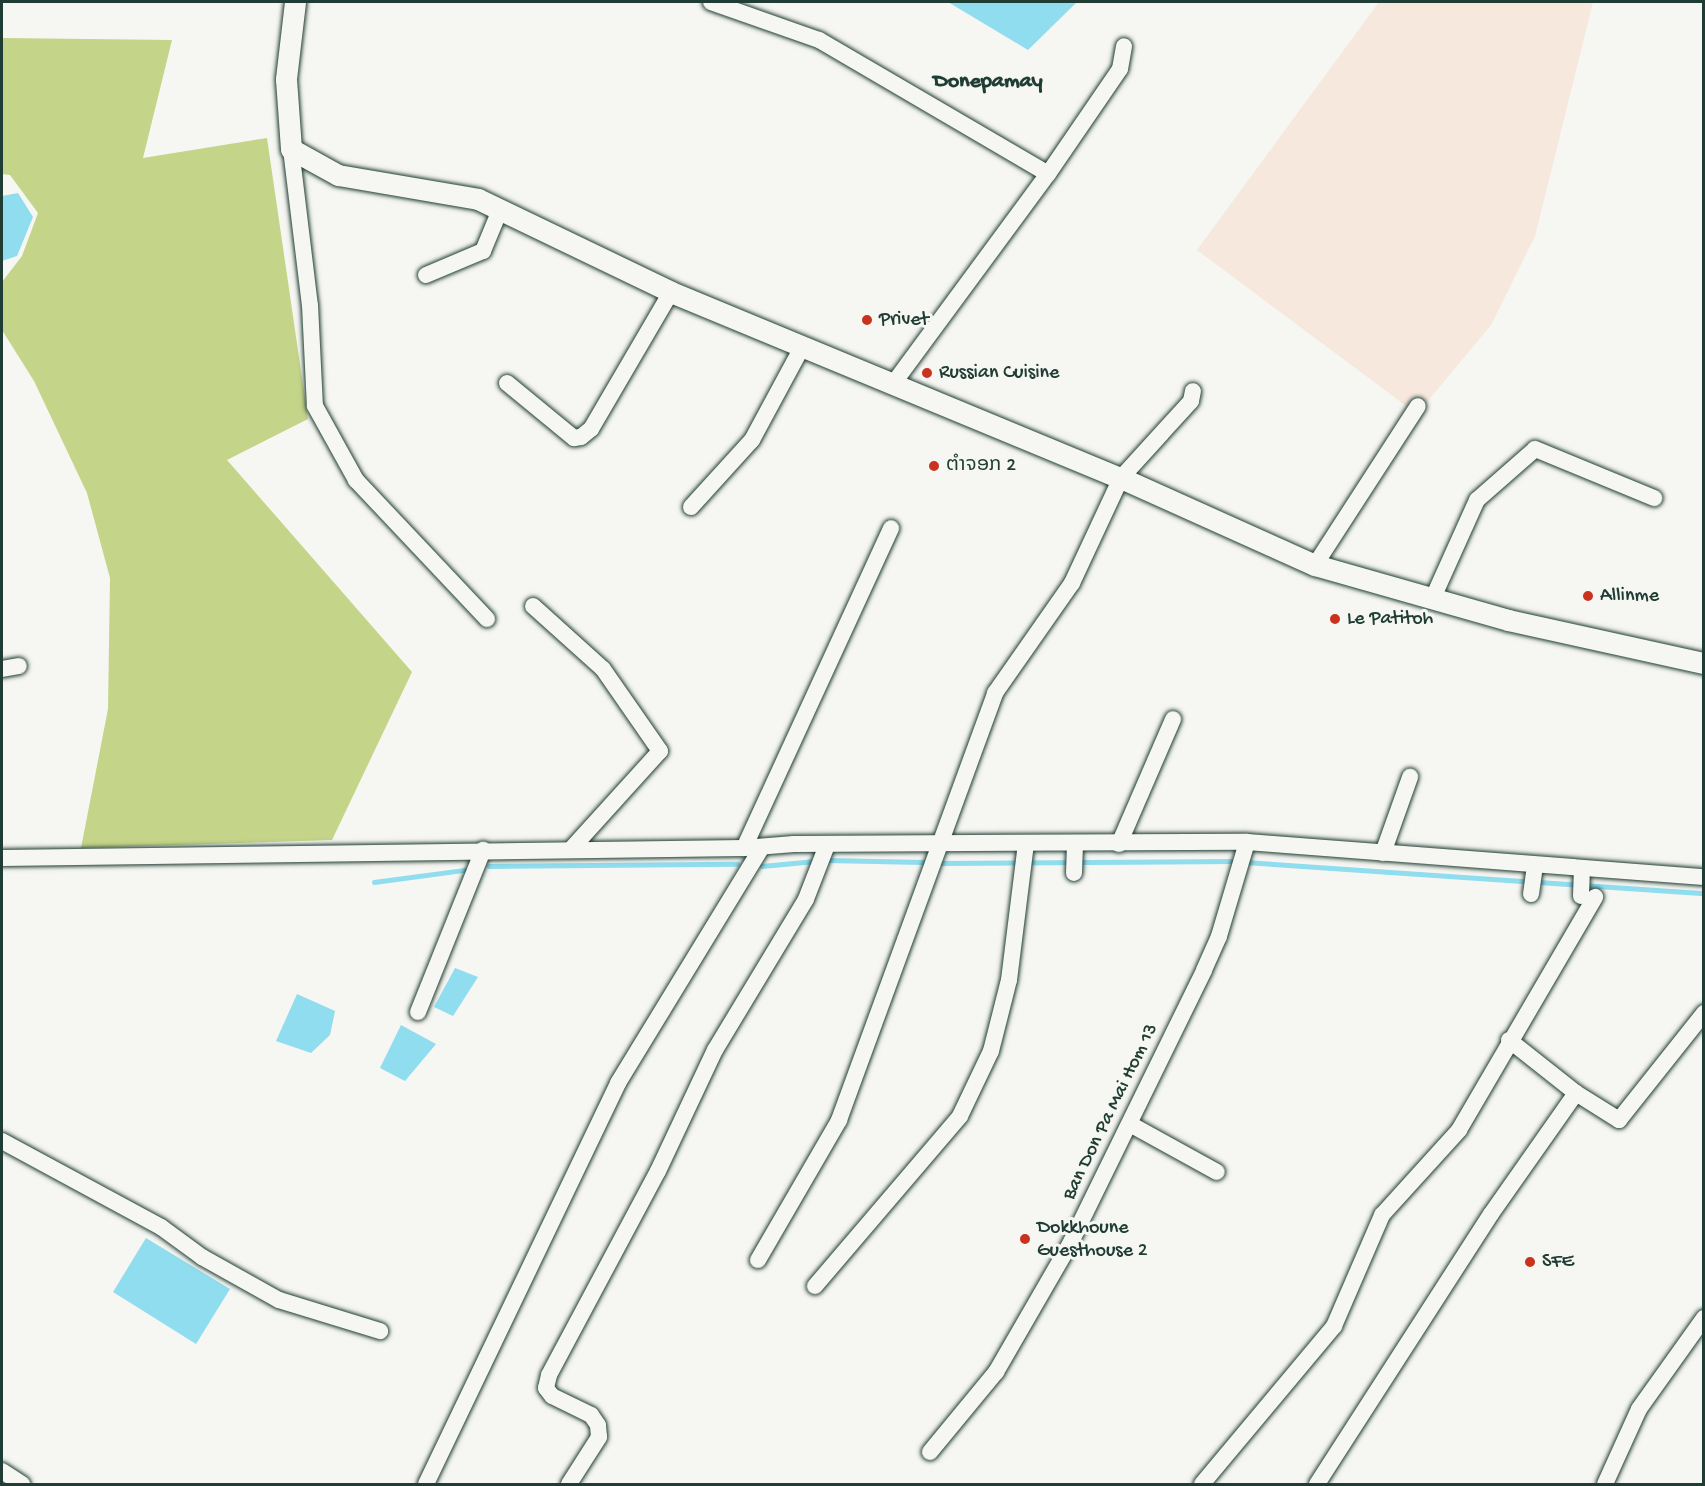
<!DOCTYPE html>
<meta charset="utf-8">
<style>
body{margin:0}
#map{position:relative;width:1705px;height:1486px;overflow:hidden;background:#f6f6f2;font-family:"Gochi Hand","Noto Sans Lao",sans-serif}
div>[style]{position:absolute}
.built>*{inset:0;background:#f6e8dc}
.green>*{inset:0;background:#c4d489}
.water>*{inset:0;background:#8fddee}
.stream>*{height:4.5px;margin:-2.25px;padding:0 2.25px;transform-origin:2.25px;border-radius:2.25px;background:#8fddee}
.roads{filter:drop-shadow(0 0 2px #1f3d34) drop-shadow(0 0 2px #1f3d34)}
.minor>*{height:16px;margin:-8px;padding:0 8px;transform-origin:8px;border-radius:8px;background:#f6f6f2}
.tertiary>*{height:21px;margin:-10.5px;padding:0 10.5px;transform-origin:10.5px;border-radius:10.5px;background:#f6f6f2}
.dots>*{width:16px;height:16px;translate:-50% -50%;box-sizing:border-box;border:3px solid #f6f6f2;border-radius:50%}
span{translate:-50% -50%;white-space:nowrap;text-align:center;line-height:1.15;-webkit-text-stroke:6px #f6f6f2;paint-order:stroke}
.poi-label{font-size:20px;color:#1f3d34}
.left{translate:0 -50%;text-align:left}
.street-label{font-size:20px;color:#1f3d34}
.quarter-label{font-size:22px;color:#1f3d34;font-weight:700}
.frame{position:absolute;inset:0;border:3px solid #1f3d34;pointer-events:none}
</style>
<div id="map">
<div class="built">
<i style="clip-path:polygon(1379px 2px,1593px 2px,1535px 236px,1491px 325px,1417px 414px,1197px 250px)"></i>
</div>
<div class="green">
<i style="clip-path:polygon(2px 38px,172px 40px,143px 158px,267px 138px,308px 419px,227px 460px,412px 672px,332px 840px,81px 848px,108px 709px,110px 578px,87px 493px,34px 381px,2px 330px,2px 282px,22px 256px,38px 213px,10px 175px,2px 174px)"></i>
</div>
<div class="water">
<i style="clip-path:polygon(948px 2px,1077px 2px,1028px 50px)"></i>
<i style="clip-path:polygon(18px 193px,33px 217px,17px 256px,2px 261px,2px 196px)"></i>
<i style="clip-path:polygon(455px 968px,478px 977px,453px 1016px,434px 1007px)"></i>
<i style="clip-path:polygon(297px 994px,335px 1011px,330px 1035px,311px 1053px,276px 1041px)"></i>
<i style="clip-path:polygon(401px 1025px,436px 1044px,405px 1081px,380px 1068px)"></i>
<i style="clip-path:polygon(146px 1238px,230px 1289px,196px 1344px,113px 1292px)"></i>
</div>
<div class="stream">
<i style="left:827px;top:860px;width:96px;rotate:1.2deg"></i>
<i style="left:1245px;top:862px;width:460px;rotate:3.9deg"></i>
<i style="left:937px;top:863px;width:300px;rotate:-0.4deg"></i>
<i style="left:489px;top:866px;width:248px;rotate:-0.5deg"></i>
<i style="left:762px;top:866px;width:53px;rotate:-5.4deg"></i>
<i style="left:374px;top:882px;width:91px;rotate:-7.6deg"></i>
</div>
<div class="roads">
<div class="minor">
<i style="left:711px;top:2px;width:114px;rotate:19.4deg"></i>
<i style="left:819px;top:40px;width:265px;rotate:30.3deg"></i>
<i style="left:291px;top:149px;width:157px;rotate:83.1deg"></i>
<i style="left:310px;top:305px;width:101px;rotate:87.2deg"></i>
<i style="left:315px;top:406px;width:85px;rotate:61deg"></i>
<i style="left:356px;top:480px;width:191px;rotate:46.7deg"></i>
<i style="left:426px;top:275px;width:62px;rotate:-22.8deg"></i>
<i style="left:483px;top:251px;width:44px;rotate:-67.5deg"></i>
<i style="left:507px;top:383px;width:87px;rotate:39.4deg"></i>
<i style="left:574px;top:438px;width:7px;rotate:-8deg"></i>
<i style="left:581px;top:437px;width:13px;rotate:-39deg"></i>
<i style="left:591px;top:429px;width:159px;rotate:-59.7deg"></i>
<i style="left:893px;top:384px;width:261px;rotate:-53.6deg"></i>
<i style="left:1048px;top:174px;width:127px;rotate:-55.6deg"></i>
<i style="left:1120px;top:69px;width:23px;rotate:-80deg"></i>
<i style="left:691px;top:507px;width:91px;rotate:-47.7deg"></i>
<i style="left:752px;top:440px;width:106px;rotate:-61.7deg"></i>
<i style="left:1315px;top:565px;width:189px;rotate:-57.1deg"></i>
<i style="left:1432px;top:600px;width:110px;rotate:-65.8deg"></i>
<i style="left:1477px;top:500px;width:77px;rotate:-41.3deg"></i>
<i style="left:1535px;top:449px;width:129px;rotate:22.4deg"></i>
<i style="left:533px;top:606px;width:94px;rotate:42deg"></i>
<i style="left:603px;top:669px;width:100px;rotate:55.2deg"></i>
<i style="left:660px;top:751px;width:132px;rotate:132.2deg"></i>
<i style="left:2px;top:669px;width:17px;rotate:-10deg"></i>
<i style="left:1119px;top:844px;width:136px;rotate:-66.6deg"></i>
<i style="left:744px;top:848px;width:352px;rotate:-65.3deg"></i>
<i style="left:1383px;top:853px;width:81px;rotate:-70.4deg"></i>
<i style="left:2px;top:858px;width:742px;rotate:-0.77deg"></i>
<i style="left:744px;top:848px;width:50px;rotate:-4.6deg"></i>
<i style="left:794px;top:844px;width:453px;rotate:-0.3deg"></i>
<i style="left:1247px;top:842px;width:458px;rotate:4.4deg"></i>
<i style="left:1074px;top:873px;width:29px;rotate:-88deg"></i>
<i style="left:1531px;top:894px;width:28px;rotate:-82deg"></i>
<i style="left:1581px;top:896px;width:28px;rotate:-88deg"></i>
<i style="left:418px;top:1012px;width:175px;rotate:-68.1deg"></i>
<i style="left:1509px;top:1040px;width:85px;rotate:38.3deg"></i>
<i style="left:1576px;top:1093px;width:51px;rotate:32.1deg"></i>
<i style="left:1619px;top:1120px;width:137px;rotate:-51.5deg"></i>
<i style="left:1130px;top:1124px;width:99px;rotate:28.9deg"></i>
<i style="left:2px;top:1141px;width:181px;rotate:28.4deg"></i>
<i style="left:161px;top:1227px;width:51px;rotate:36.2deg"></i>
<i style="left:202px;top:1257px;width:88px;rotate:29.2deg"></i>
<i style="left:279px;top:1300px;width:106px;rotate:17.1deg"></i>
<i style="left:758px;top:1260px;width:162px;rotate:-59.9deg"></i>
<i style="left:839px;top:1120px;width:455px;rotate:-69.9deg"></i>
<i style="left:995px;top:693px;width:134px;rotate:-55deg"></i>
<i style="left:1072px;top:583px;width:116px;rotate:-65deg"></i>
<i style="left:1121px;top:478px;width:104px;rotate:-47.7deg"></i>
<i style="left:1191px;top:401px;width:10px;rotate:-79deg"></i>
<i style="left:815px;top:1286px;width:223px;rotate:-49.5deg"></i>
<i style="left:960px;top:1116px;width:72px;rotate:-64.5deg"></i>
<i style="left:991px;top:1051px;width:73px;rotate:-75.8deg"></i>
<i style="left:1009px;top:980px;width:137px;rotate:-82.9deg"></i>
<i style="left:930px;top:1452px;width:104px;rotate:-50.5deg"></i>
<i style="left:996px;top:1372px;width:150px;rotate:-60deg"></i>
<i style="left:1071px;top:1242px;width:303px;rotate:-63.9deg"></i>
<i style="left:1204px;top:970px;width:37px;rotate:-66deg"></i>
<i style="left:1219px;top:936px;width:98px;rotate:-73.4deg"></i>
<i style="left:2px;top:1471px;width:24px;rotate:33deg"></i>
<i style="left:426px;top:1484px;width:445px;rotate:-64.4deg"></i>
<i style="left:618px;top:1083px;width:276px;rotate:-58.6deg"></i>
<i style="left:569px;top:1484px;width:56px;rotate:-57.4deg"></i>
<i style="left:599px;top:1437px;width:12px;rotate:-95deg"></i>
<i style="left:598px;top:1425px;width:12px;rotate:-125deg"></i>
<i style="left:591px;top:1415px;width:43px;rotate:-154deg"></i>
<i style="left:552px;top:1396px;width:10px;rotate:-127deg"></i>
<i style="left:546px;top:1388px;width:13px;rotate:-77deg"></i>
<i style="left:549px;top:1375px;width:231px;rotate:-61.9deg"></i>
<i style="left:658px;top:1171px;width:134px;rotate:-64.8deg"></i>
<i style="left:715px;top:1050px;width:176px;rotate:-58.9deg"></i>
<i style="left:806px;top:899px;width:58px;rotate:-68.7deg"></i>
<i style="left:1202px;top:1484px;width:206px;rotate:-50.1deg"></i>
<i style="left:1334px;top:1326px;width:121px;rotate:-66.6deg"></i>
<i style="left:1382px;top:1215px;width:115px;rotate:-47.8deg"></i>
<i style="left:1459px;top:1130px;width:270px;rotate:-59.7deg"></i>
<i style="left:1317px;top:1484px;width:321px;rotate:-57.2deg"></i>
<i style="left:1491px;top:1214px;width:148px;rotate:-54.9deg"></i>
<i style="left:1605px;top:1484px;width:82px;rotate:-65.6deg"></i>
<i style="left:1639px;top:1409px;width:112px;rotate:-54.5deg"></i>
</div>
<div class="tertiary">
<i style="left:295px;top:2px;width:78px;rotate:96.7deg"></i>
<i style="left:286px;top:79px;width:70px;rotate:85.9deg"></i>
<i style="left:291px;top:149px;width:54px;rotate:29deg"></i>
<i style="left:338px;top:175px;width:142px;rotate:9.7deg"></i>
<i style="left:478px;top:199px;width:214px;rotate:25.7deg"></i>
<i style="left:671px;top:292px;width:487px;rotate:22.5deg"></i>
<i style="left:1121px;top:478px;width:213px;rotate:24.2deg"></i>
<i style="left:1315px;top:565px;width:201px;rotate:15.9deg"></i>
<i style="left:1508px;top:620px;width:201px;rotate:12.4deg"></i>
</div>
</div>
<div class="dots">
<i style="left:867px;top:320px;background:#c8321e"></i>
<i style="left:927px;top:373px;background:#c8321e"></i>
<i style="left:934px;top:466px;background:#c8321e"></i>
<i style="left:1588px;top:596px;background:#c8321e"></i>
<i style="left:1335px;top:619px;background:#c8321e"></i>
<i style="left:1025px;top:1239px;background:#c8321e"></i>
<i style="left:1530px;top:1262px;background:#c8321e"></i>
</div>
<div class="poi-label">
<span class="left" style="left:879px;top:320px">Privet</span>
<span class="left" style="left:939px;top:373px">Russian Cuisine</span>
<span class="left" style="left:946px;top:466px">ຕຳຈອກ 2</span>
<span class="left" style="left:1600px;top:596px">Allinme</span>
<span class="left" style="left:1347px;top:619px">Le Patitoh</span>
<span class="left" style="left:1037px;top:1240px">Dokkhoune<br>Guesthouse 2</span>
<span class="left" style="left:1542px;top:1262px">SFE</span>
</div>
<div class="street-label">
<span style="left:1111px;top:1112px;rotate:-64deg">Ban Don Pa Mai Hom 13</span>
</div>
<div class="quarter-label">
<span style="left:988px;top:83px">Donepamay</span>
</div>
<div class="frame"></div>
</div>
